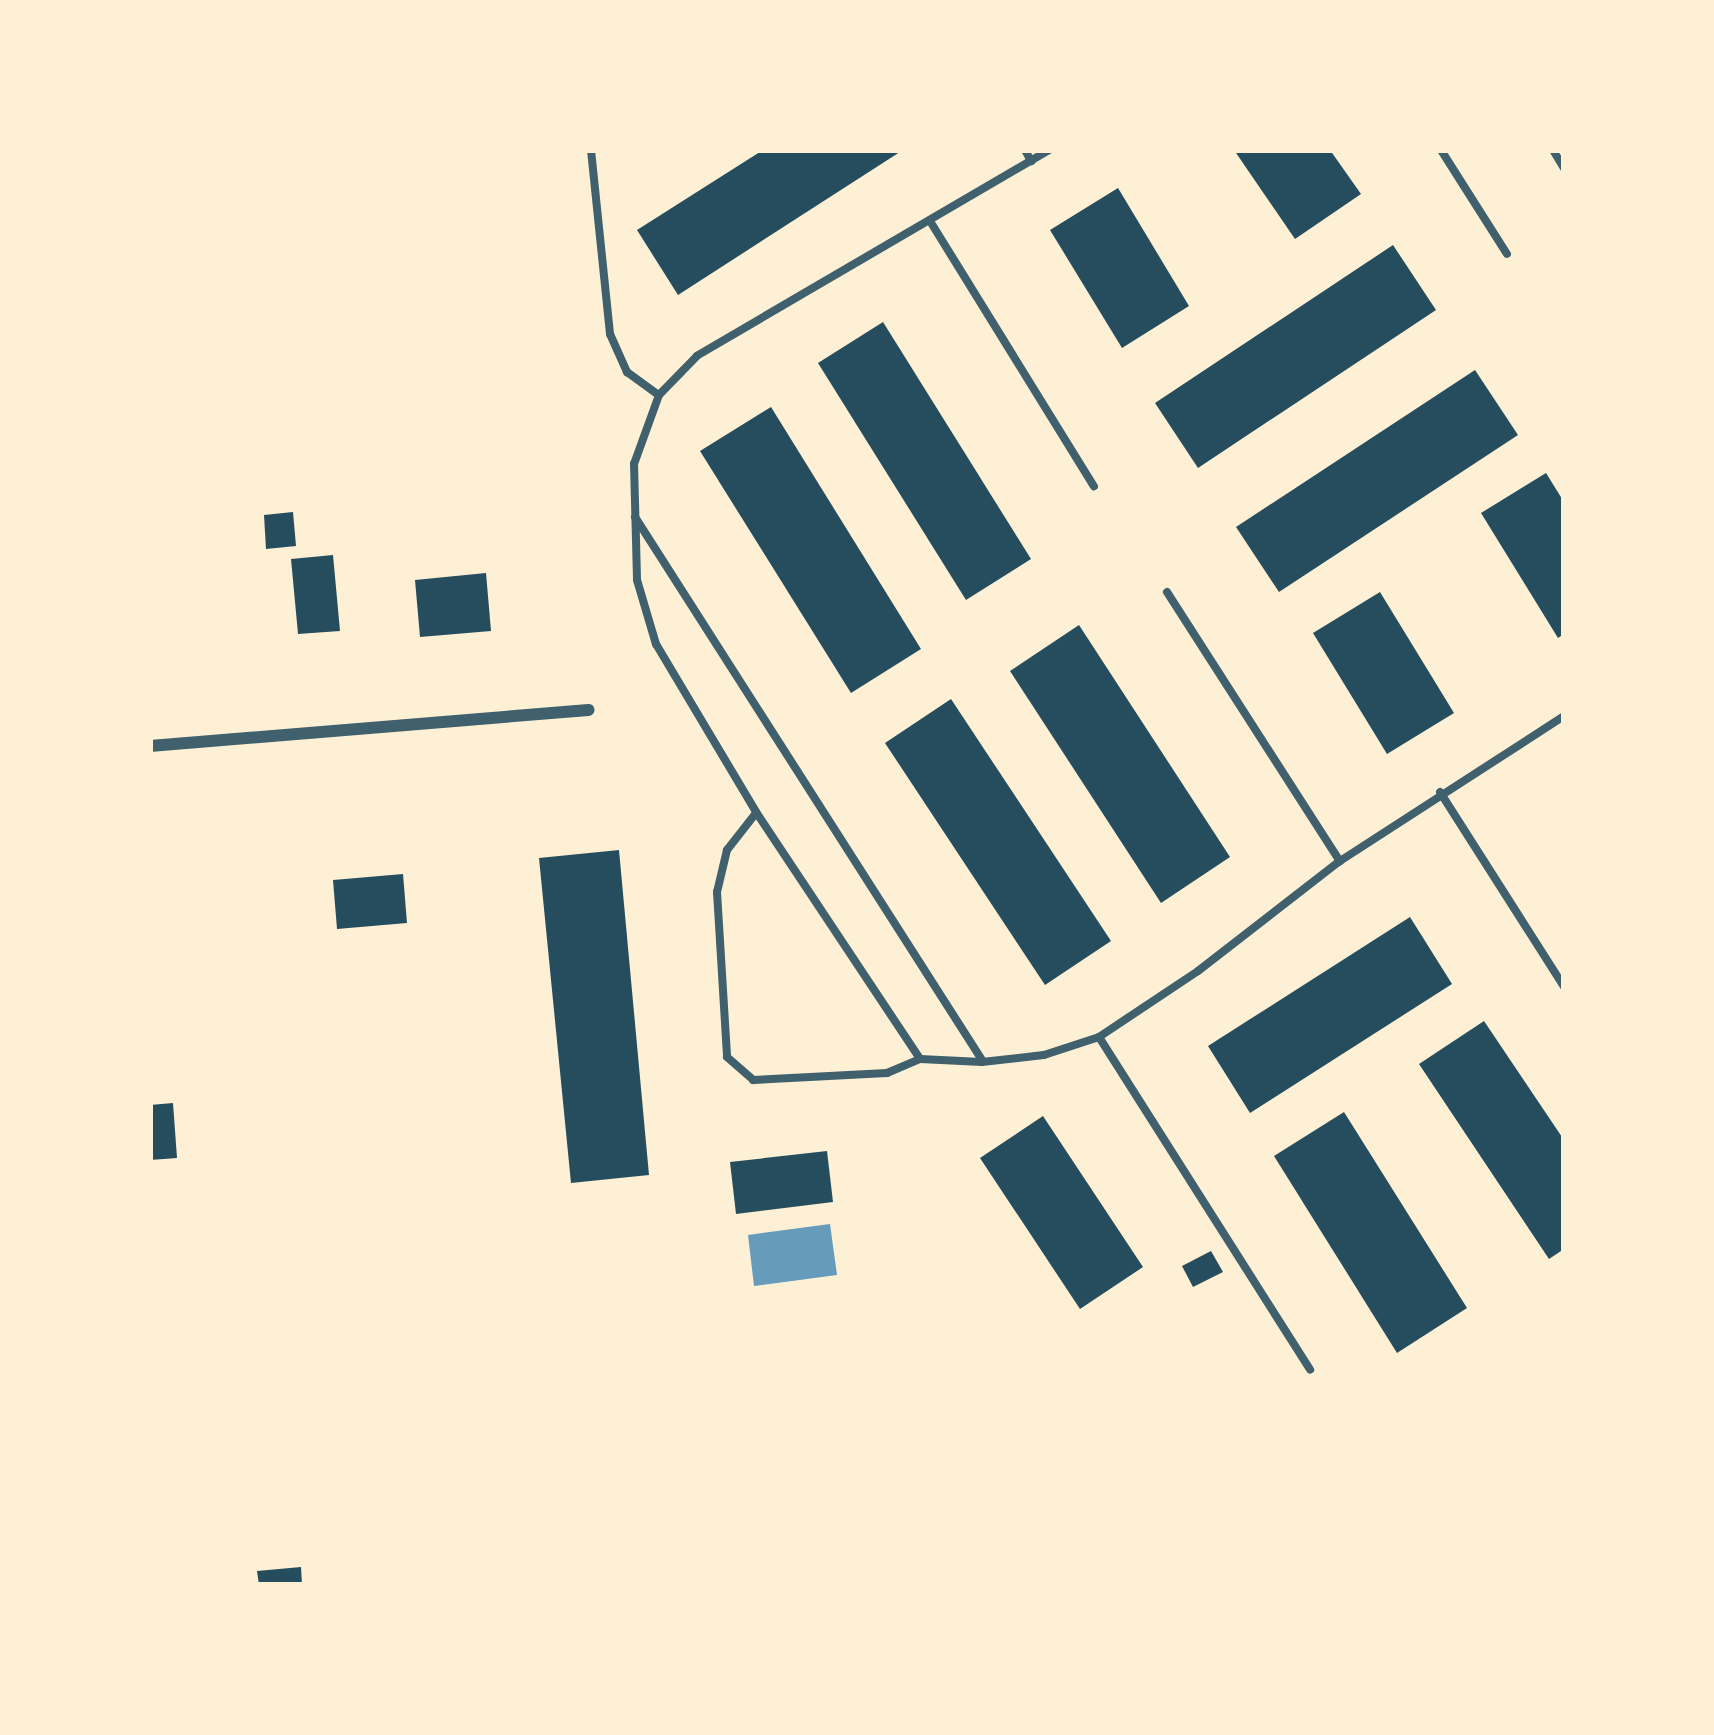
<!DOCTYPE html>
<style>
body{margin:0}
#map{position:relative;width:1714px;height:1735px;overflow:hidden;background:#fdf0d5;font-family:"Source Serif 4",serif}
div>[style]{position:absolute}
.water>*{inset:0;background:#669bbc}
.building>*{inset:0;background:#264d5e}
.service>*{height:8px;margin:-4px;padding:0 4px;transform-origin:4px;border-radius:4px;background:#3f606c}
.minor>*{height:12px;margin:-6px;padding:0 6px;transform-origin:6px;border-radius:6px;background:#3f606c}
span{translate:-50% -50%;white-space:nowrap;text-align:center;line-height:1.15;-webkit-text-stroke:12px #fdf0d5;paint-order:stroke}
.frame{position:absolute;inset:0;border:153px solid #fdf0d5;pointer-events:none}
</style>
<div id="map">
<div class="water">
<i style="clip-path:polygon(830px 1224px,837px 1275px,754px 1286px,748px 1235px)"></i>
</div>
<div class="building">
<i style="clip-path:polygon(763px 150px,903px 150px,678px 295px,637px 230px)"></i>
<i style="clip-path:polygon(1234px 150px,1330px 150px,1361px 194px,1295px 239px)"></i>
<i style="clip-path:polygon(1118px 188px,1189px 306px,1122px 348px,1050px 230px)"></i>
<i style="clip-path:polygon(1393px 245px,1436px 310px,1198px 468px,1155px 403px)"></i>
<i style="clip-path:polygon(883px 322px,1031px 559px,966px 600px,818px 363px)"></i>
<i style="clip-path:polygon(1475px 370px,1518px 435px,1279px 592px,1236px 527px)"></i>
<i style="clip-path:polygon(771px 407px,921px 649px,851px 693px,700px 451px)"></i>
<i style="clip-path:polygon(1546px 473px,1564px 502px,1564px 634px,1558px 638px,1481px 513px)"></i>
<i style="clip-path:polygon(293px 512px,296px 546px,266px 549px,264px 515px)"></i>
<i style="clip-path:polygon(333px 555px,340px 631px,298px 634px,291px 559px)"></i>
<i style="clip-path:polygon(486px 573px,491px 631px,420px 637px,415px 580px)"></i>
<i style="clip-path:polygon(1380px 592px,1454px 713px,1387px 754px,1313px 633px)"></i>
<i style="clip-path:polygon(1079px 625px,1230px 857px,1161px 903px,1010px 671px)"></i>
<i style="clip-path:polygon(951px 699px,1111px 941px,1045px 985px,885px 743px)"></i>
<i style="clip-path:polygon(619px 850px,649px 1175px,571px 1183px,539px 858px)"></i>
<i style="clip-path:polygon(403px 874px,407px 923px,337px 929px,333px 880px)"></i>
<i style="clip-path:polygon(1410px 917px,1452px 984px,1250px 1113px,1208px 1046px)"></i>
<i style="clip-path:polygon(1484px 1021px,1564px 1140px,1564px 1249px,1549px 1259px,1419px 1064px)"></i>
<i style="clip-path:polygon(173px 1103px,177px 1158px,150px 1160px,150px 1105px)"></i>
<i style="clip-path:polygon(1344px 1112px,1467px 1308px,1397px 1353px,1274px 1156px)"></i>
<i style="clip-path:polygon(1043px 1116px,1143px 1267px,1080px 1309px,980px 1158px)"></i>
<i style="clip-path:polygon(827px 1151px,833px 1202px,736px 1214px,730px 1162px)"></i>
<i style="clip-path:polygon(1211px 1251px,1223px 1272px,1193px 1287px,1182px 1266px)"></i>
<i style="clip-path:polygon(301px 1567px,302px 1585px,259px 1585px,257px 1571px)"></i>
</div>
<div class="service">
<i style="left:591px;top:150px;width:185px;rotate:84.1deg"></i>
<i style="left:610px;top:334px;width:42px;rotate:65.9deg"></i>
<i style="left:627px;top:372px;width:39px;rotate:36deg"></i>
<i style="left:1025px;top:150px;width:13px;rotate:61deg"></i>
<i style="left:1049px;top:150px;width:408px;rotate:149.7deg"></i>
<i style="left:697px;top:356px;width:54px;rotate:134.3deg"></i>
<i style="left:659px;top:395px;width:73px;rotate:109.9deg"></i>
<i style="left:634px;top:464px;width:116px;rotate:88.5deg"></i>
<i style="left:637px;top:580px;width:67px;rotate:73.5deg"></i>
<i style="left:656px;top:644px;width:196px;rotate:59.2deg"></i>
<i style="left:756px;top:812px;width:296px;rotate:56.4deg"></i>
<i style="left:920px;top:1059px;width:62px;rotate:2.8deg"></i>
<i style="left:982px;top:1062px;width:62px;rotate:-6.4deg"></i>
<i style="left:1044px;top:1055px;width:58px;rotate:-18.1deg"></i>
<i style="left:1099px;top:1037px;width:119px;rotate:-33.7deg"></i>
<i style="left:1198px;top:971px;width:180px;rotate:-37.8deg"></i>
<i style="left:1340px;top:861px;width:267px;rotate:-32.9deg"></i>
<i style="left:1441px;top:150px;width:123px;rotate:57.6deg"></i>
<i style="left:1553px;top:150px;width:21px;rotate:59deg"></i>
<i style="left:930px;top:221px;width:312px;rotate:58.3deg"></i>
<i style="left:635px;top:517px;width:644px;rotate:57.42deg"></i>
<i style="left:1167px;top:592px;width:320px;rotate:57.3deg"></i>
<i style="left:1440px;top:792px;width:231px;rotate:57.5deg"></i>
<i style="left:756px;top:813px;width:47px;rotate:128.1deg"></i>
<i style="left:727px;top:850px;width:43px;rotate:103.4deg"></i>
<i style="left:717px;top:892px;width:165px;rotate:86.5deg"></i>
<i style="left:727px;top:1057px;width:35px;rotate:41deg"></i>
<i style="left:753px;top:1080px;width:134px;rotate:-3deg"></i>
<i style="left:887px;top:1073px;width:36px;rotate:-23deg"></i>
<i style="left:1099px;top:1037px;width:394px;rotate:57.6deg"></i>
</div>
<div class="minor">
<i style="left:150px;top:746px;width:440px;rotate:-4.7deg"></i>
</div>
<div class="frame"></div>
</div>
